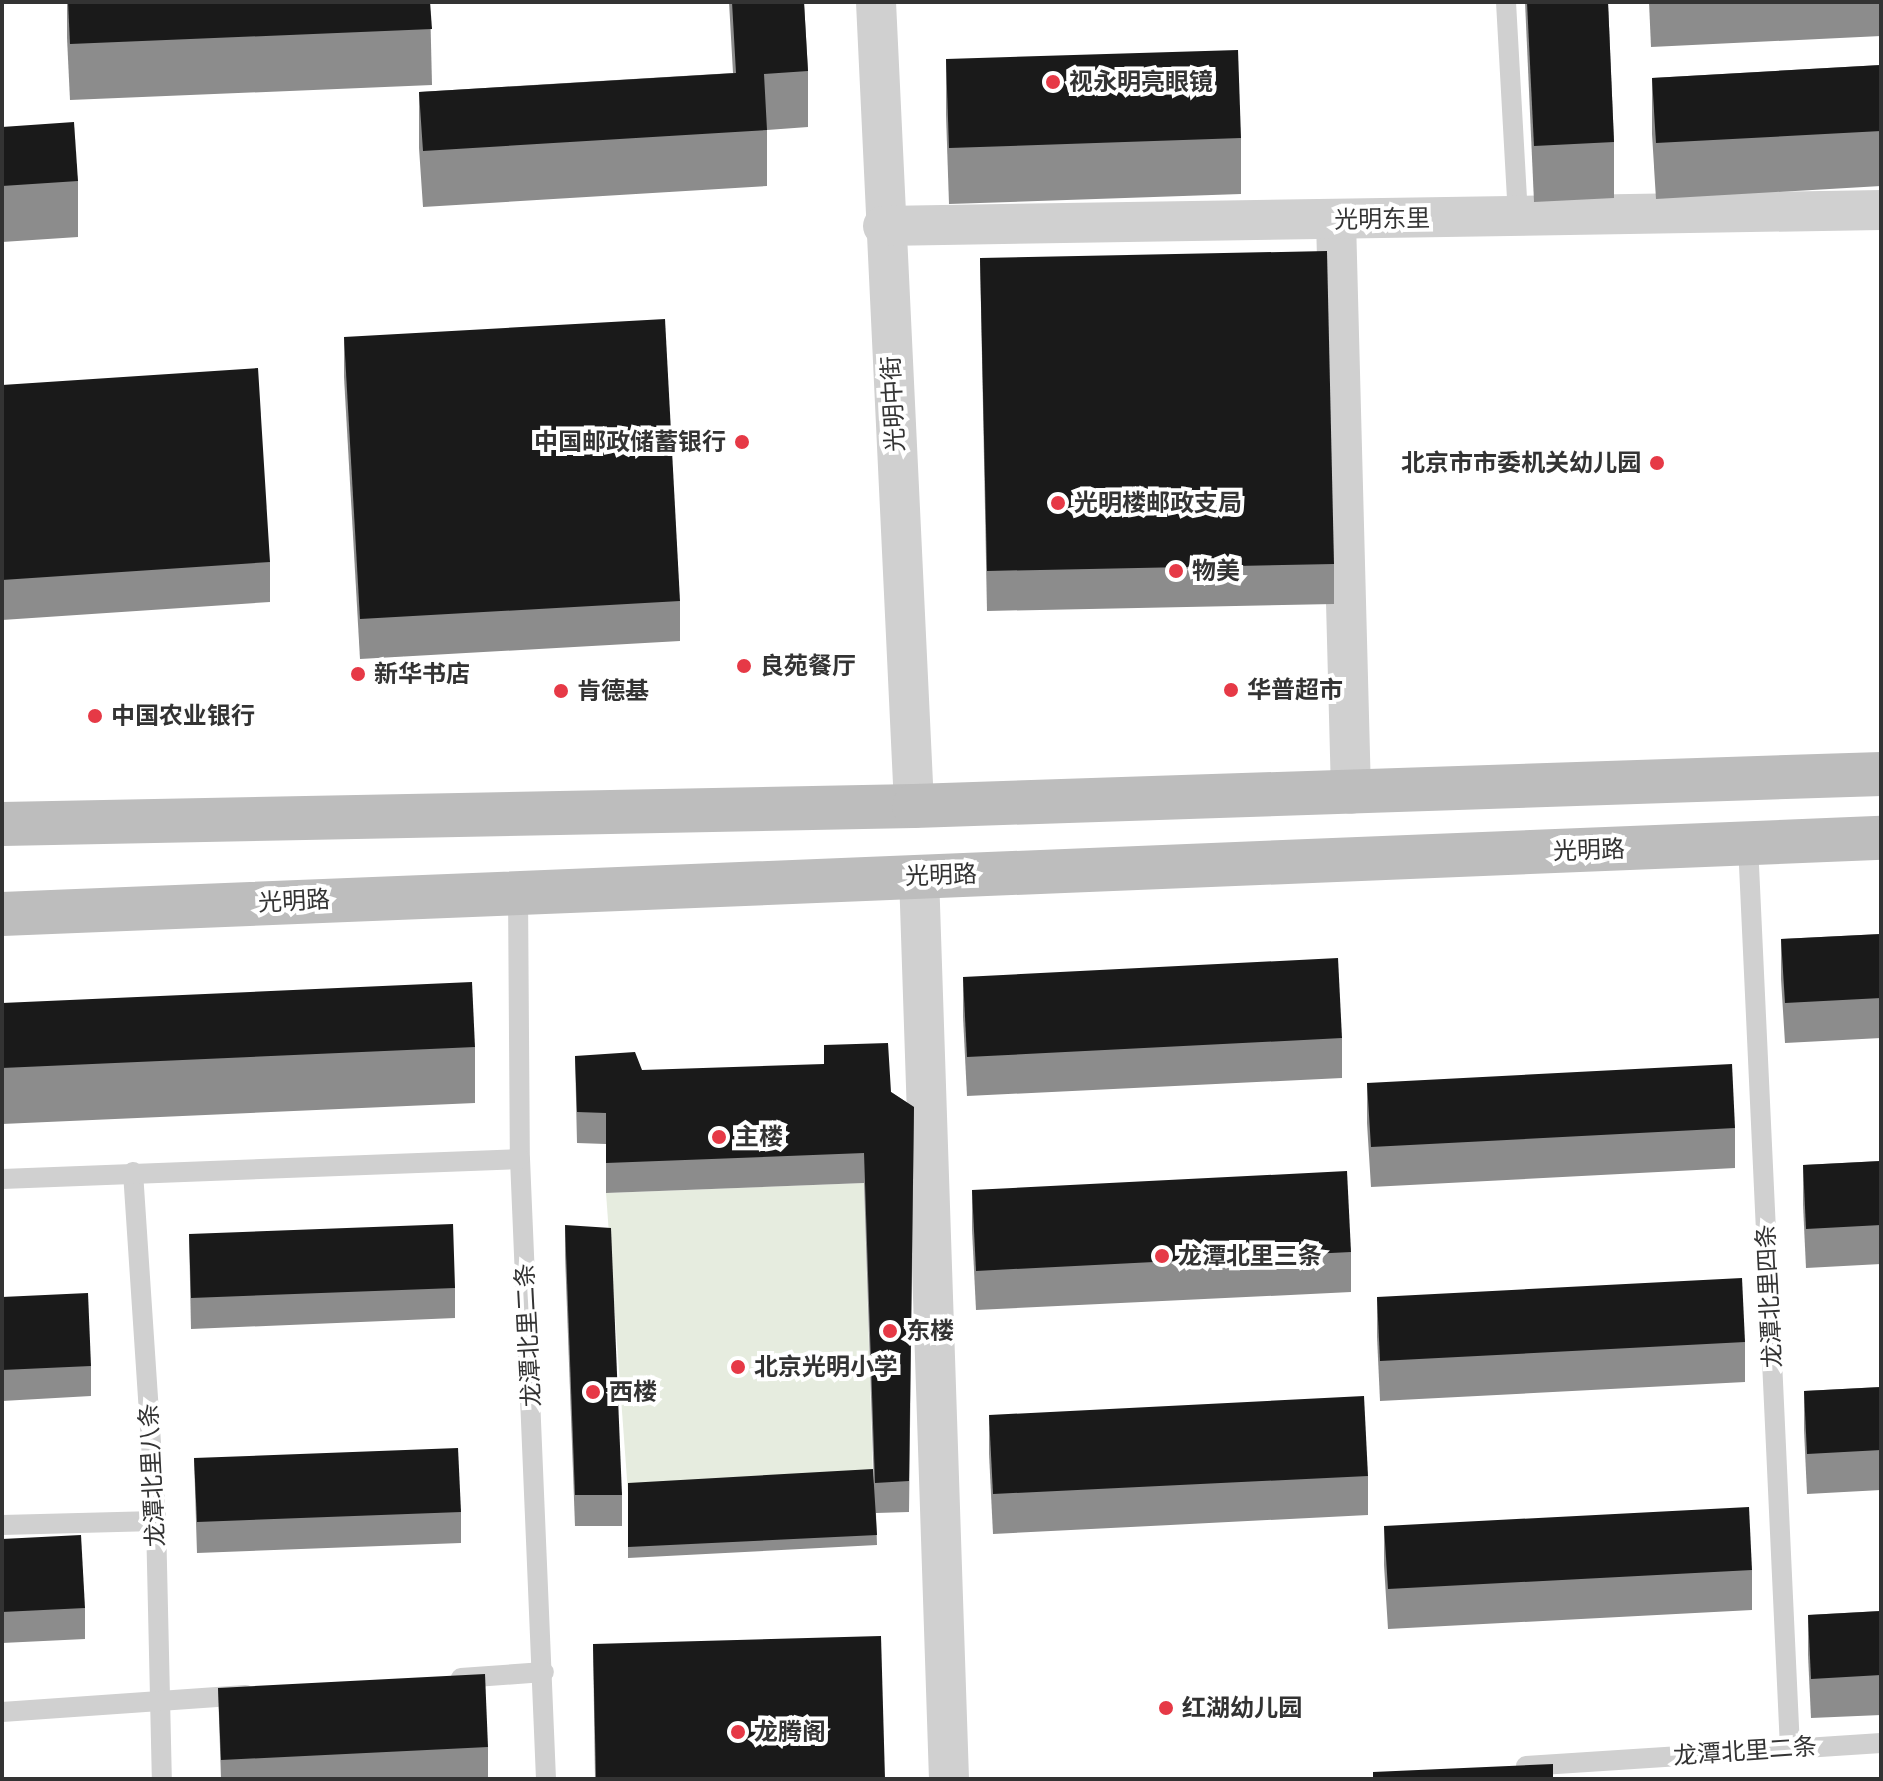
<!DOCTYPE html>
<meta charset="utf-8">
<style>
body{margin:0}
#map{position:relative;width:1883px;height:1781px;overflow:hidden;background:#fff;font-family:"Archivo Narrow","Noto Sans SC",sans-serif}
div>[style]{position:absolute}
.green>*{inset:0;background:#e6ecdf}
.service>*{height:20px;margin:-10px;padding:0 10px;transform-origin:10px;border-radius:10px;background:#d0d0d0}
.minor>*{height:40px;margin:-20px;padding:0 20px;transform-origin:20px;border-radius:20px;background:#d0d0d0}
.secondary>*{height:44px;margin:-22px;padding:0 22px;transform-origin:22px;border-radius:22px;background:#bdbdbd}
.wall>*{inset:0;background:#8c8c8c}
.building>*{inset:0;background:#1a1a1a}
.dots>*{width:22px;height:22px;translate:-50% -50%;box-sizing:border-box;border:4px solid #fff;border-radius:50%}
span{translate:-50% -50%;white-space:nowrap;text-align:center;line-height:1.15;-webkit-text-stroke:8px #fff;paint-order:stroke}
.poi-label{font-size:24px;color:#333;font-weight:700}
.left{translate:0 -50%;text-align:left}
.right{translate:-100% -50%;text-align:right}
.street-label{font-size:24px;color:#333}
.frame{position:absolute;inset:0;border:4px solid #333;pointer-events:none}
</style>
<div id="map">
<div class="green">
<i style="clip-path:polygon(864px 1183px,873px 1479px,628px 1493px,606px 1193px)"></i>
</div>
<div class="service">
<i style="left:1506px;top:2px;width:215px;rotate:86.8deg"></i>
<i style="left:1748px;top:844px;width:905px;rotate:87.34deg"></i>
<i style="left:518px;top:892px;width:267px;rotate:89.6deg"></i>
<i style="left:520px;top:1159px;width:621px;rotate:87.6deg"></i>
<i style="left:133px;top:1172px;width:350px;rotate:86.2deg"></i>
<i style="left:156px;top:1521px;width:258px;rotate:88.7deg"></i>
<i style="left:2px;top:1179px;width:518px;rotate:-2.21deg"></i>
<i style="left:2px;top:1525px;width:154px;rotate:-1.5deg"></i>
<i style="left:461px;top:1678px;width:83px;rotate:-4.1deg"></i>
<i style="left:2px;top:1712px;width:244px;rotate:-4deg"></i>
<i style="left:1526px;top:1766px;width:356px;rotate:-3.7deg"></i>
</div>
<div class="minor">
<i style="left:876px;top:2px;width:805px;rotate:87.29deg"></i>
<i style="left:1336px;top:220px;width:574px;rotate:88.5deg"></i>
<i style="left:883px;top:226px;width:998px;rotate:-0.92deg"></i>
<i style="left:919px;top:875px;width:904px;rotate:88.1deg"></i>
</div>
<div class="secondary">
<i style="left:2px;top:824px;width:912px;rotate:-1.13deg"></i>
<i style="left:914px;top:806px;width:968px;rotate:-1.9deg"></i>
<i style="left:2px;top:914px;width:1881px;rotate:-2.32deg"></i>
</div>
<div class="wall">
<i style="clip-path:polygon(67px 2px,430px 2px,432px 85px,70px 100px,67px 38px)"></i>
<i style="clip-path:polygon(729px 2px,804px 2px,808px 71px,808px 127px,767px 130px,767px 186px,423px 207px,419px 148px,419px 92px,733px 73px)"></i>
<i style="clip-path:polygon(1525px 2px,1608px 2px,1614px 142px,1614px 198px,1534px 202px)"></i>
<i style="clip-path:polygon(1649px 2px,1881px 2px,1881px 36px,1651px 47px)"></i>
<i style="clip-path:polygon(946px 59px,1241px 138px,1241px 194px,949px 204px,946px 115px)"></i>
<i style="clip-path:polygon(1881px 65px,1881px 186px,1656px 199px,1652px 134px,1652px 78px)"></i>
<i style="clip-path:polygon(2px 127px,78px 181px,78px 237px,2px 242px)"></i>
<i style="clip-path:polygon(980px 258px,1334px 564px,1334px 604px,987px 611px)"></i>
<i style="clip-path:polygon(344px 337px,680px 601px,680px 641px,360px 659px,344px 377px)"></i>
<i style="clip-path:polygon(2px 385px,270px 562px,270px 602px,2px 620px)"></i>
<i style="clip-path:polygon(1881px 934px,1881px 1038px,1785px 1043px,1781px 979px,1781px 939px)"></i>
<i style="clip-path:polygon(963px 977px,1342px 1038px,1342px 1078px,967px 1096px,963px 1017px)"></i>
<i style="clip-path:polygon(2px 1003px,475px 1047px,475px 1103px,2px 1124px)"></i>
<i style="clip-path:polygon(575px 1056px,642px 1070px,891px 1092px,914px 1107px,909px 1512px,876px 1513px,877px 1545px,628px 1558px,628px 1483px,874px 1488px,864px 1183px,606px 1193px,606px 1144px,577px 1143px)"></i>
<i style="clip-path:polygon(1367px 1083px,1735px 1128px,1735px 1168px,1371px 1187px,1367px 1123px)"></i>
<i style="clip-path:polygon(1881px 1161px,1881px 1264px,1806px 1268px,1803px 1205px,1803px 1165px)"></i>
<i style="clip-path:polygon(972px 1190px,1351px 1252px,1351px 1292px,976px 1310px,972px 1230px)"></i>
<i style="clip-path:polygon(565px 1225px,622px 1495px,622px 1526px,575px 1526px,565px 1255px)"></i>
<i style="clip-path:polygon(189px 1234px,455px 1288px,455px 1318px,191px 1329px)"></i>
<i style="clip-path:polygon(2px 1297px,91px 1366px,91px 1396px,2px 1401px)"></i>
<i style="clip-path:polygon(1377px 1297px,1745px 1342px,1745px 1382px,1380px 1401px,1377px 1337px)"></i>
<i style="clip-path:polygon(1881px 1387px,1881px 1490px,1807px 1494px,1804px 1430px,1804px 1391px)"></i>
<i style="clip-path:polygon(989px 1415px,1368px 1476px,1368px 1515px,993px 1534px,989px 1454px)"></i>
<i style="clip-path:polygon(194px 1458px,461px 1512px,461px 1543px,197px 1553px)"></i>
<i style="clip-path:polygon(1384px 1526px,1752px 1570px,1752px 1610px,1388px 1629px,1384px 1565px)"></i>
<i style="clip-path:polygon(2px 1539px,85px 1608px,85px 1639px,2px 1643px)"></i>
<i style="clip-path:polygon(1881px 1611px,1881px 1715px,1811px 1718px,1808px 1655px,1808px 1615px)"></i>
<i style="clip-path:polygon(593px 1644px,885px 1779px,595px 1779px)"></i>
<i style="clip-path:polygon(218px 1688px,488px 1747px,488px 1777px,456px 1779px,221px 1779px)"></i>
</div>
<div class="building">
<i style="clip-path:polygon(68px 2px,430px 2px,432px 29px,70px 44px)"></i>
<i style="clip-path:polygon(732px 2px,804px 2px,808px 71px,764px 74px,767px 130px,423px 151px,419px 92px,736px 73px)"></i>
<i style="clip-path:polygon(1527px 2px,1608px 2px,1614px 142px,1534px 146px)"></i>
<i style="clip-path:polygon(1238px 50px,1241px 138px,949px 148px,946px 59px)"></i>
<i style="clip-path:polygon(1881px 65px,1881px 131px,1656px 143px,1652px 78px)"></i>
<i style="clip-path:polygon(74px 122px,78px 181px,2px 186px,2px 127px)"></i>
<i style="clip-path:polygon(1327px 251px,1334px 564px,987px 571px,980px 258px)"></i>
<i style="clip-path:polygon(665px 319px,680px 601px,360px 619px,344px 337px)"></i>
<i style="clip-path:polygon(258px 368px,270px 562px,2px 580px,2px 385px)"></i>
<i style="clip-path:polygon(1881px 934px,1881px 998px,1785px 1003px,1781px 939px)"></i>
<i style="clip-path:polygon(1338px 958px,1342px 1038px,967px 1057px,963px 977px)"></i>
<i style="clip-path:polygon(472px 982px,475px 1047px,2px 1068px,2px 1003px)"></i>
<i style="clip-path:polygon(888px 1043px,891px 1092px,914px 1107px,909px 1481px,875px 1483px,864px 1153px,606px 1163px,606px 1113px,577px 1112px,575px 1056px,635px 1052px,642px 1070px,824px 1064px,824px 1045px)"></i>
<i style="clip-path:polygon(1732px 1064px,1735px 1128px,1371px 1147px,1367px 1083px)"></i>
<i style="clip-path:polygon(1881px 1161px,1881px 1225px,1806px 1229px,1803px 1165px)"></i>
<i style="clip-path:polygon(1347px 1171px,1351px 1252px,976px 1271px,972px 1190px)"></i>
<i style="clip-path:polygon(453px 1224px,455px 1288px,191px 1298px,189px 1234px)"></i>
<i style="clip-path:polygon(565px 1225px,611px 1228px,622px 1495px,575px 1495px)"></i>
<i style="clip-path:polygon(1742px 1278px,1745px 1342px,1380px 1361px,1377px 1297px)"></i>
<i style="clip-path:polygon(88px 1293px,91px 1366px,2px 1370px,2px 1297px)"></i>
<i style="clip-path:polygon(1881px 1387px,1881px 1450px,1807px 1454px,1804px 1391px)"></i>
<i style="clip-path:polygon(1364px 1396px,1368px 1476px,993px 1494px,989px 1415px)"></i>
<i style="clip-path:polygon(458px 1448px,461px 1512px,197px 1522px,194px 1458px)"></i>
<i style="clip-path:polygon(873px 1469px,877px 1535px,628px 1547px,628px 1483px)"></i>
<i style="clip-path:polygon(1749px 1507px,1752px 1570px,1388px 1589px,1384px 1526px)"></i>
<i style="clip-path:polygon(81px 1535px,85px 1608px,2px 1612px,2px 1539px)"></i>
<i style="clip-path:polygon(1881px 1611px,1881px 1675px,1811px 1679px,1808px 1615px)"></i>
<i style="clip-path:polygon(881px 1636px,885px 1779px,596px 1779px,593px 1644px)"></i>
<i style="clip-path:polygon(485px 1674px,488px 1747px,221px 1760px,218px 1688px)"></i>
<i style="clip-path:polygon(1553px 1764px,1553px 1779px,1373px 1779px,1373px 1772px)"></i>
</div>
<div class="dots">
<i style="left:1053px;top:82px;background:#e63946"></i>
<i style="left:742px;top:442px;background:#e63946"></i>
<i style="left:1657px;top:463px;background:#e63946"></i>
<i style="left:1058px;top:503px;background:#e63946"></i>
<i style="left:1176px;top:571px;background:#e63946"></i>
<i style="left:744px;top:666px;background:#e63946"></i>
<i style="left:358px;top:674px;background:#e63946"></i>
<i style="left:1231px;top:690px;background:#e63946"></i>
<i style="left:561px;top:691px;background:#e63946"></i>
<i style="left:95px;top:716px;background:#e63946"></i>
<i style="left:719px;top:1137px;background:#e63946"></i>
<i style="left:1162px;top:1256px;background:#e63946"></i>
<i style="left:890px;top:1331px;background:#e63946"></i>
<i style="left:738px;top:1367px;background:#e63946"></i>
<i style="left:593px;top:1392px;background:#e63946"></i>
<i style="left:1166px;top:1708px;background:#e63946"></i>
<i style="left:738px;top:1732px;background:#e63946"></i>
</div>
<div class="poi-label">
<span class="left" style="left:1069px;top:82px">视永明亮眼镜</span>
<span class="right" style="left:726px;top:442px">中国邮政储蓄银行</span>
<span class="right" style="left:1641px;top:463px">北京市市委机关幼儿园</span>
<span class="left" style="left:1074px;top:503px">光明楼邮政支局</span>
<span class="left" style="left:1192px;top:571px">物美</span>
<span class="left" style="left:760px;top:666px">良苑餐厅</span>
<span class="left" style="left:374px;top:674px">新华书店</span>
<span class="left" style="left:1247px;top:690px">华普超市</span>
<span class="left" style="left:577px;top:691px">肯德基</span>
<span class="left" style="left:111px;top:716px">中国农业银行</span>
<span class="left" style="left:735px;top:1137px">主楼</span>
<span class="left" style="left:1178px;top:1256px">龙潭北里三条</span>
<span class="left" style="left:906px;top:1331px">东楼</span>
<span class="left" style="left:754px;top:1367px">北京光明小学</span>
<span class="left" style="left:609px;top:1392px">西楼</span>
<span class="left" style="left:1182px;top:1708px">红湖幼儿园</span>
<span class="left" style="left:754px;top:1732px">龙腾阁</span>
</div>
<div class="street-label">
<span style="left:1382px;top:219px;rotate:-1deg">光明东里</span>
<span style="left:893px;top:404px;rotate:-93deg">光明中街</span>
<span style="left:1589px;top:850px;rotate:-2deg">光明路</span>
<span style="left:941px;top:875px;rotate:-2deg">光明路</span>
<span style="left:294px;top:901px;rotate:-3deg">光明路</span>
<span style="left:1769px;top:1296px;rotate:-93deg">龙潭北里四条</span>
<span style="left:528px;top:1335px;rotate:-93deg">龙潭北里二条</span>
<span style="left:152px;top:1475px;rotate:-93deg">龙潭北里八条</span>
<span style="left:1745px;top:1751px;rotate:-4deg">龙潭北里二条</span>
</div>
<div class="frame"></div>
</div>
